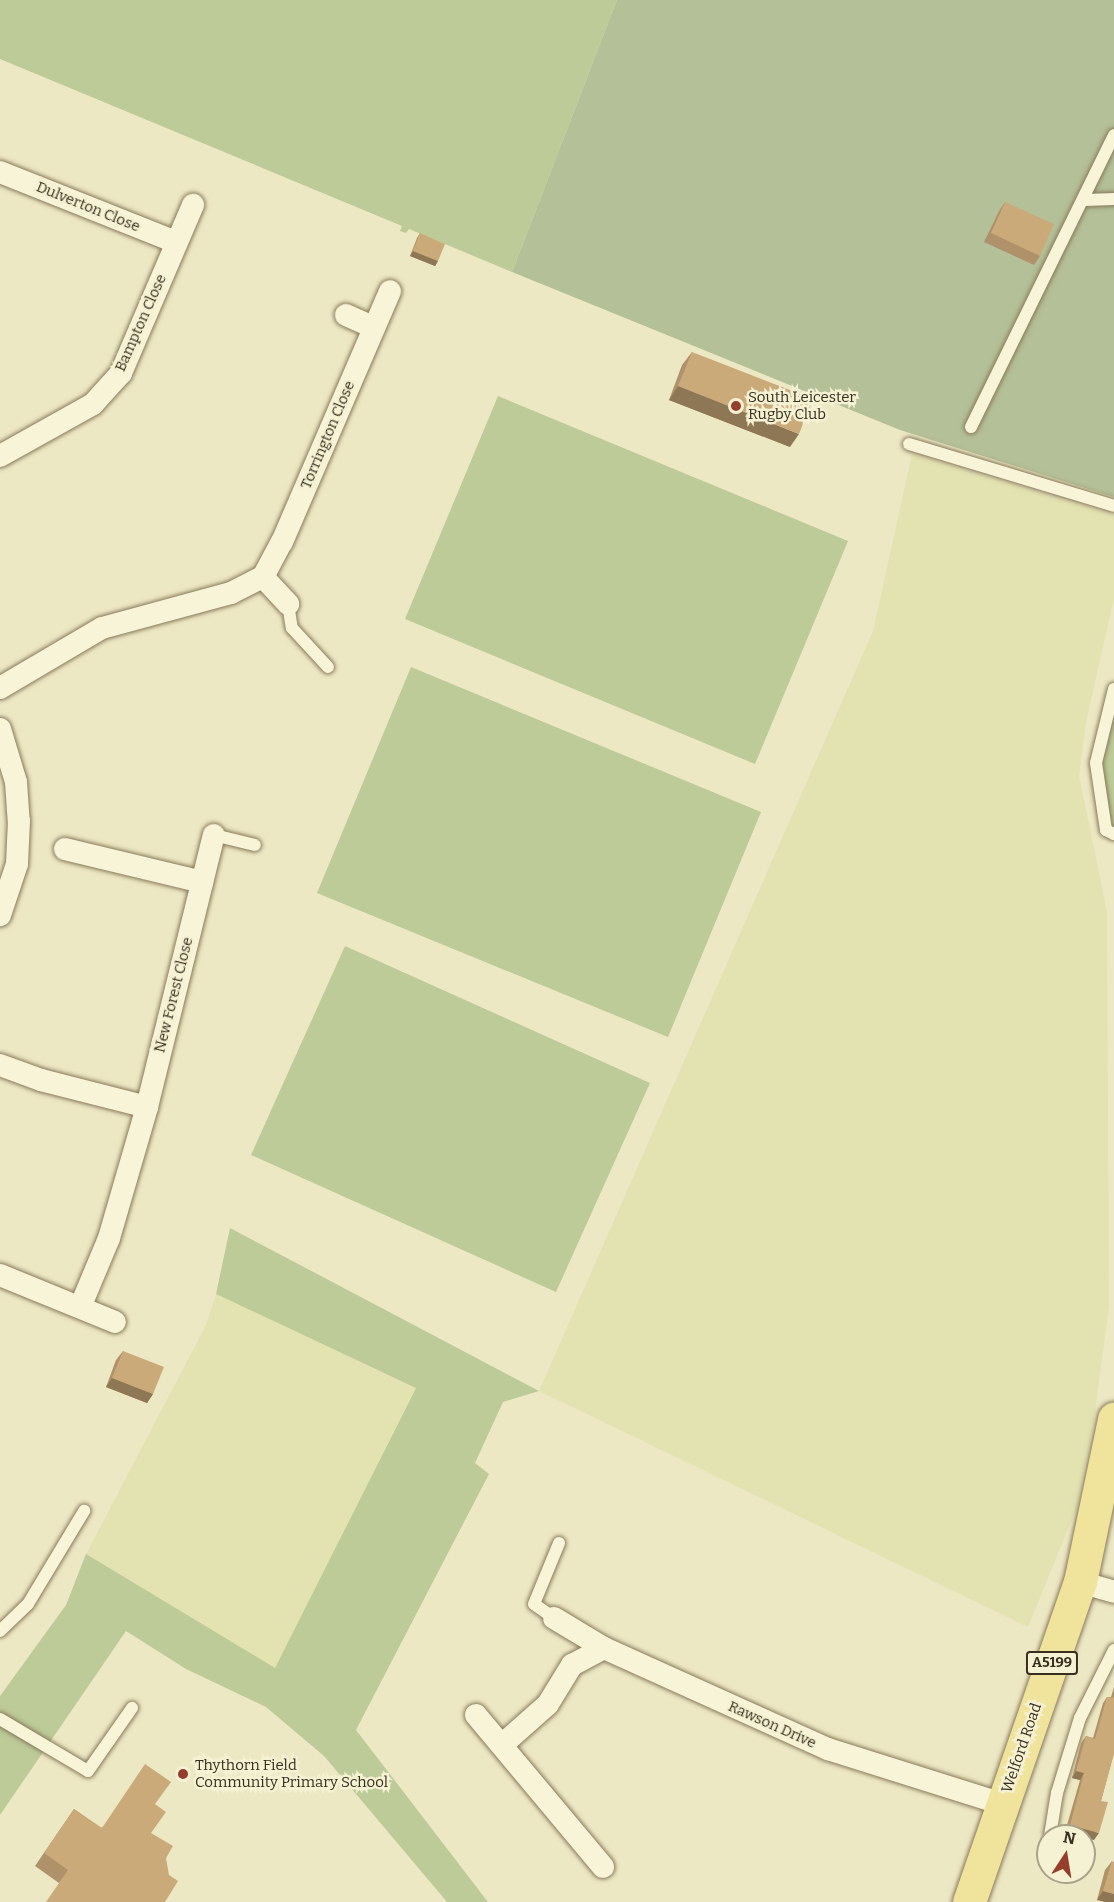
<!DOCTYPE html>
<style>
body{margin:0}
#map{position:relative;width:1114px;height:1902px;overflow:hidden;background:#ede8c4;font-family:Bitter,serif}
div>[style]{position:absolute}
.farmland>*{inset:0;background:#e2e3b1}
.green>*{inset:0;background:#bccb98}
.cemetery>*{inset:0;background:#b4c097}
.roads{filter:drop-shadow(0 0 2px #887a5b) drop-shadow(0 0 2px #887a5b)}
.service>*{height:12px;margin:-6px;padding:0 6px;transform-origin:6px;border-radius:6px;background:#f8f4d7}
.minor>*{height:22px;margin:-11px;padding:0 11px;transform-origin:11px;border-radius:11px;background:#f8f4d7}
.primary>*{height:33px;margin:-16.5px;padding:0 16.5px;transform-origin:16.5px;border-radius:16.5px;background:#f0e49c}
.wall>*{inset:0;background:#af9269}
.shaded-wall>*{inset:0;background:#8e7755}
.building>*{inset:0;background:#cbaa7a}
.dots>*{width:16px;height:16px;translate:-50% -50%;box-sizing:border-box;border:3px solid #f5f1d3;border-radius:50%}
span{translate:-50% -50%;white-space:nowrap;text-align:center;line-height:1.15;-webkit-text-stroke:5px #f5f1d3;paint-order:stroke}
.shield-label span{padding:2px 4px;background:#f5f1d3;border:2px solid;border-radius:4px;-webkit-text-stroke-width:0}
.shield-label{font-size:14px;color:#382f1e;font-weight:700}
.street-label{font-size:15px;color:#382f1e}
.poi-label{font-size:15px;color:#382f1e}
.left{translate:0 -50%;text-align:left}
.north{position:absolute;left:1036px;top:1824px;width:60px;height:60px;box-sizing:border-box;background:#f5f1d3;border:2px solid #a9a38b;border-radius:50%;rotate:12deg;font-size:16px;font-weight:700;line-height:24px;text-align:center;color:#382f1e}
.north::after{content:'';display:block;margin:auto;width:21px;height:27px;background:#953e2c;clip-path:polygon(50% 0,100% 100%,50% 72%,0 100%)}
</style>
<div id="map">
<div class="farmland">
<i style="clip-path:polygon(912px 454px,1114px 515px,1114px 599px,1086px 722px,1079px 776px,1107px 911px,1109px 1306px,1094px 1420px,1076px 1510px,1028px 1627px,539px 1391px,873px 631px)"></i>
<i style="clip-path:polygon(216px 1294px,416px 1387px,275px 1669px,86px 1554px,206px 1325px)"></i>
</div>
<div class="green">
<i style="clip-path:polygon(0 0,617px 0,512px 272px,409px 229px,406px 233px,400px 231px,402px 226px,0 59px)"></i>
<i style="clip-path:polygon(498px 396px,848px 541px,755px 764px,405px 619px)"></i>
<i style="clip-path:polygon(411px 667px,761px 812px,668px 1037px,317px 893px)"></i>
<i style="clip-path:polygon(1114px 689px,1114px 834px,1106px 830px,1096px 763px)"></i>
<i style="clip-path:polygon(345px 946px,650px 1083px,556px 1292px,251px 1155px)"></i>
<i style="clip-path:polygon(230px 1228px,539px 1391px,503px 1402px,475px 1463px,489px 1474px,356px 1730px,488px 1902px,447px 1902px,324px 1756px,266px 1707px,186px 1669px,126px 1631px,0 1815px,0 1696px,66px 1605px,86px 1554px,275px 1668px,416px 1388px,216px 1294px)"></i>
</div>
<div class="cemetery">
<i style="clip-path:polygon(617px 0,1114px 0,1114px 497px,900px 430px,512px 272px)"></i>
</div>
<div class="roads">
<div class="service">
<i style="left:1085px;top:200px;width:29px;rotate:-2deg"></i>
<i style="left:971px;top:427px;width:325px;rotate:-63.9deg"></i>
<i style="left:909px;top:444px;width:214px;rotate:16.8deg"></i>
<i style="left:288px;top:604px;width:24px;rotate:81deg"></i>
<i style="left:292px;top:628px;width:53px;rotate:47.3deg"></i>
<i style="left:1114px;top:689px;width:76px;rotate:103.7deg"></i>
<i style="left:1096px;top:763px;width:68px;rotate:81.5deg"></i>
<i style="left:1106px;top:830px;width:9px;rotate:27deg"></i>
<i style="left:214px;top:835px;width:42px;rotate:13.7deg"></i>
<i style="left:554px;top:1618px;width:24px;rotate:-145deg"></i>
<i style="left:534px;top:1604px;width:66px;rotate:-67.7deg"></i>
<i style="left:0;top:1631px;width:39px;rotate:-44deg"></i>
<i style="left:28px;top:1604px;width:109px;rotate:-58.9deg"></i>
<i style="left:0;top:1719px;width:102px;rotate:30.6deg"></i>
<i style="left:88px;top:1771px;width:77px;rotate:-55.1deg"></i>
<i style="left:1050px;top:1836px;width:44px;rotate:-80.8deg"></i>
<i style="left:1057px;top:1793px;width:78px;rotate:-73deg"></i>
<i style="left:1080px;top:1718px;width:76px;rotate:-63.4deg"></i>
</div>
<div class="minor">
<i style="left:0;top:172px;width:189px;rotate:21.7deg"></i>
<i style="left:346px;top:315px;width:30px;rotate:24deg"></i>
<i style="left:0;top:456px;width:107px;rotate:-29.2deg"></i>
<i style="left:93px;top:404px;width:42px;rotate:-47.9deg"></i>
<i style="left:121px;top:373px;width:183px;rotate:-66.8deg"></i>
<i style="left:263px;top:577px;width:37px;rotate:47deg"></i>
<i style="left:0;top:688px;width:118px;rotate:-30.5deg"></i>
<i style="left:102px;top:628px;width:134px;rotate:-15.2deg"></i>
<i style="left:231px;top:593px;width:36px;rotate:-27deg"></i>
<i style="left:263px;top:577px;width:40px;rotate:-62deg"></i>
<i style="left:282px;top:542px;width:273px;rotate:-66.7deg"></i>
<i style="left:0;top:729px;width:55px;rotate:73.2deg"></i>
<i style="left:16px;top:782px;width:39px;rotate:86deg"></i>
<i style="left:19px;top:821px;width:43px;rotate:92.7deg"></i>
<i style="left:17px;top:864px;width:54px;rotate:108.4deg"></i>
<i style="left:65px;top:849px;width:141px;rotate:13.5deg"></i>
<i style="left:0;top:1065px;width:44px;rotate:20.1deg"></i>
<i style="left:41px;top:1080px;width:109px;rotate:14.3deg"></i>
<i style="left:0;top:1275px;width:124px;rotate:22.2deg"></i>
<i style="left:81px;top:1305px;width:73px;rotate:-67.3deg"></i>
<i style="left:109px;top:1238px;width:136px;rotate:-73.8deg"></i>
<i style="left:147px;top:1107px;width:280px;rotate:-76.2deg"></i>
<i style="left:1080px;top:1582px;width:35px;rotate:16deg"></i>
<i style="left:554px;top:1618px;width:58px;rotate:31deg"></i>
<i style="left:604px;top:1648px;width:246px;rotate:24.3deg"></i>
<i style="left:828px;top:1749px;width:182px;rotate:17.5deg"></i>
<i style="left:476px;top:1715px;width:198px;rotate:50.1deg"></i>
<i style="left:503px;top:1744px;width:60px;rotate:-41.6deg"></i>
<i style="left:548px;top:1704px;width:46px;rotate:-58.4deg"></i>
<i style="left:572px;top:1665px;width:36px;rotate:-28deg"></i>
</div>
<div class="primary">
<i style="left:969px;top:1902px;width:339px;rotate:-70.9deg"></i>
<i style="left:1080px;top:1582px;width:167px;rotate:-78.2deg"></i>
</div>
</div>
<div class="wall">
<i style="clip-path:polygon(1005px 202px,1040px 256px,1034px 265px,984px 242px,999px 211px)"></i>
<i style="clip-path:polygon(420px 233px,438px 261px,435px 266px,410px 256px,417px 238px)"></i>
<i style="clip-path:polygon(692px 352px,790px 447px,669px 400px,682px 365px)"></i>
<i style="clip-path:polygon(123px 1351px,153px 1394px,147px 1403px,106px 1387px,116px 1360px)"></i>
<i style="clip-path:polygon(1114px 1687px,1114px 1753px,1101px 1801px,1094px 1840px,1084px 1837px,1084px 1836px,1065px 1832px,1080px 1780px,1072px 1778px,1081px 1743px,1086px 1736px,1093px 1738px,1103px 1703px,1107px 1697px,1111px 1697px)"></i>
<i style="clip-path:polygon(171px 1782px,59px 1883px,35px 1866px,74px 1809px,101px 1828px)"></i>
<i style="clip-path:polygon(1112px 1861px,1114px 1902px,1097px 1900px,1105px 1870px)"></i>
</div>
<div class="shaded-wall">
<i style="clip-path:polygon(413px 251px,438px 261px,435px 266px,410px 256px)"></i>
<i style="clip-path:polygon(678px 386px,799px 434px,790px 447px,669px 400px)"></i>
<i style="clip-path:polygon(112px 1378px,153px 1394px,147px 1403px,106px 1387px)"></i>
<i style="clip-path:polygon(1076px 1771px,1084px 1773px,1080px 1780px,1072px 1778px)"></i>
<i style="clip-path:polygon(1070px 1825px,1099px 1833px,1094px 1840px,1084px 1837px,1084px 1836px,1080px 1836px,1065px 1832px)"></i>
<i style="clip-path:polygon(1103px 1891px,1114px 1894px,1114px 1902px,1105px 1902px,1097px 1900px)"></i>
</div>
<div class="building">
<i style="clip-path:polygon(1005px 202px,1054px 224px,1040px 256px,991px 233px)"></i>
<i style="clip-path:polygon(420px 233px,445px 244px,438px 261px,413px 251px)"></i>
<i style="clip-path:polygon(692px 352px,813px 399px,799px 434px,678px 386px)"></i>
<i style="clip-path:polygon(123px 1351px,164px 1367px,153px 1394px,112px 1378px)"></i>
<i style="clip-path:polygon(1114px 1696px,1114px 1753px,1101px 1801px,1108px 1802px,1099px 1833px,1070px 1825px,1084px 1773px,1076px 1771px,1086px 1736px,1095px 1739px,1107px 1697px,1113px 1698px)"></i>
<i style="clip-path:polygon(145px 1764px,171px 1782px,155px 1804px,166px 1812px,151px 1833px,173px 1846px,166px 1858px,169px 1875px,178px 1881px,165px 1902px,46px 1902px,68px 1870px,44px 1853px,74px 1809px,102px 1828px)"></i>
<i style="clip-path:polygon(1112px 1861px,1114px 1862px,1114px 1894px,1103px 1891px)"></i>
</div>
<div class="dots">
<i style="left:736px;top:406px;background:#953e2c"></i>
<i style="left:183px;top:1774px;background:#953e2c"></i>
</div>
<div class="shield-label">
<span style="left:1052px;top:1663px">A5199</span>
</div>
<div class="street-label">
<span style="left:88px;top:207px;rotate:22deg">Dulverton Close</span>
<span style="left:141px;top:323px;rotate:-66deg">Bampton Close</span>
<span style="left:328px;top:435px;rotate:-67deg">Torrington Close</span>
<span style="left:174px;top:995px;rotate:-76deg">New Forest Close</span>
<span style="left:772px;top:1725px;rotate:24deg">Rawson Drive</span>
<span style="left:1022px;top:1748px;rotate:-71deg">Welford Road</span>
</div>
<div class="poi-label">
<span class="left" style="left:748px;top:406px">South Leicester<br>Rugby Club</span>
<span class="left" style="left:195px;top:1774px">Thythorn Field<br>Community Primary School</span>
</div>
<div class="north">N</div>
</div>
